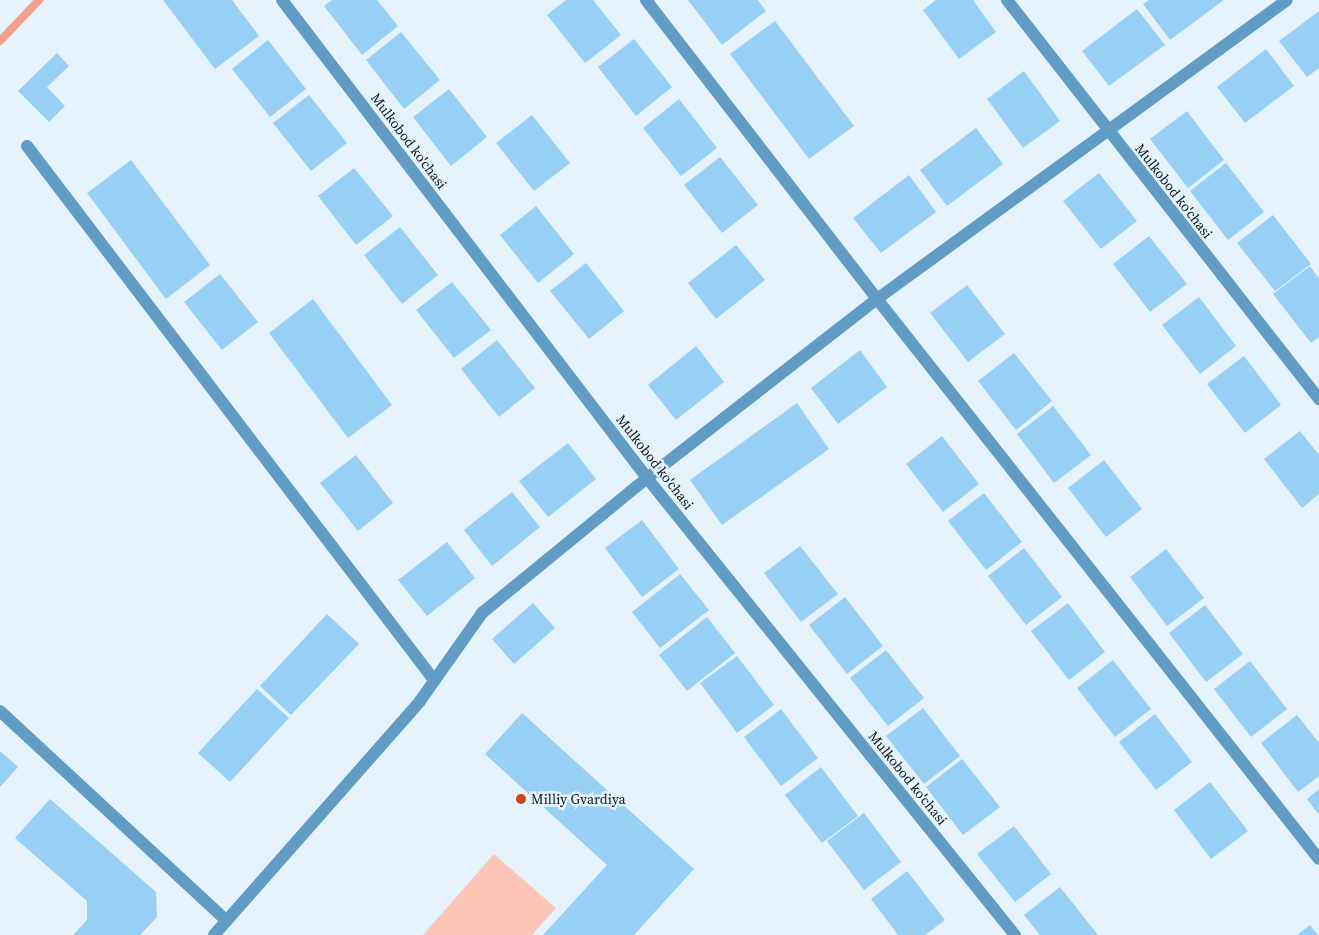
<!DOCTYPE html>
<style>
body{margin:0}
#map{position:relative;width:1319px;height:935px;overflow:hidden;background:#e6f3fd;font-family:"Source Serif 4",serif}
div>[style]{position:absolute}
.green>*{inset:0;background:#fdc5b6}
.stream>*{height:8px;margin:-4px;padding:0 4px;transform-origin:4px;border-radius:4px;background:#f3a18b}
.building>*{inset:0;background:#98cff5}
.minor>*{height:12px;margin:-6px;padding:0 6px;transform-origin:6px;border-radius:6px;background:#619cc4}
.dots>*{width:14px;height:14px;translate:-50% -50%;box-sizing:border-box;border:2px solid #e6f3fd;border-radius:50%}
span{translate:-50% -50%;white-space:nowrap;text-align:center;line-height:1.15;-webkit-text-stroke:5px #e6f3fd;paint-order:stroke}
.street-label{font-size:14px;color:#0b171f}
.poi-label{font-size:14px;color:#0b171f}
.left{translate:0 -50%;text-align:left}
</style>
<div id="map">
<div class="green">
<i style="clip-path:polygon(494px 854px,556px 908px,532px 935px,423px 935px)"></i>
</div>
<div class="stream">
<i style="left:0;top:41px;width:57px;rotate:-46.4deg"></i>
</div>
<div class="building">
<i style="clip-path:polygon(163px 0,232px 0,259px 36px,215px 69px)"></i>
<i style="clip-path:polygon(332px 0,377px 0,398px 26px,362px 55px,324px 6px)"></i>
<i style="clip-path:polygon(566px 0,593px 0,621px 35px,585px 63px,547px 15px)"></i>
<i style="clip-path:polygon(688px 0,758px 0,766px 11px,722px 45px)"></i>
<i style="clip-path:polygon(936px 0,973px 0,996px 32px,959px 59px,923px 10px)"></i>
<i style="clip-path:polygon(1149px 0,1224px 0,1170px 40px,1143px 4px)"></i>
<i style="clip-path:polygon(1137px 9px,1165px 45px,1109px 86px,1082px 51px)"></i>
<i style="clip-path:polygon(1319px 11px,1319px 68px,1307px 77px,1279px 41px)"></i>
<i style="clip-path:polygon(775px 21px,854px 126px,809px 159px,730px 54px)"></i>
<i style="clip-path:polygon(401px 32px,440px 80px,404px 109px,366px 60px)"></i>
<i style="clip-path:polygon(634px 39px,672px 87px,636px 116px,598px 67px)"></i>
<i style="clip-path:polygon(268px 40px,306px 89px,270px 117px,232px 69px)"></i>
<i style="clip-path:polygon(1266px 49px,1294px 86px,1245px 123px,1217px 87px)"></i>
<i style="clip-path:polygon(57px 53px,69px 66px,47px 87px,65px 106px,49px 122px,18px 91px)"></i>
<i style="clip-path:polygon(1024px 71px,1060px 121px,1023px 148px,987px 99px)"></i>
<i style="clip-path:polygon(449px 89px,487px 137px,451px 166px,413px 117px)"></i>
<i style="clip-path:polygon(309px 95px,347px 143px,311px 171px,273px 123px)"></i>
<i style="clip-path:polygon(679px 99px,717px 148px,681px 176px,643px 128px)"></i>
<i style="clip-path:polygon(1187px 111px,1224px 160px,1188px 188px,1150px 139px)"></i>
<i style="clip-path:polygon(532px 115px,570px 163px,534px 191px,496px 143px)"></i>
<i style="clip-path:polygon(976px 128px,1003px 164px,947px 206px,920px 170px)"></i>
<i style="clip-path:polygon(720px 157px,758px 205px,722px 233px,684px 185px)"></i>
<i style="clip-path:polygon(131px 160px,210px 265px,166px 299px,87px 193px)"></i>
<i style="clip-path:polygon(1226px 163px,1264px 212px,1228px 240px,1190px 191px)"></i>
<i style="clip-path:polygon(354px 168px,393px 216px,356px 245px,318px 196px)"></i>
<i style="clip-path:polygon(1099px 173px,1137px 221px,1101px 249px,1063px 201px)"></i>
<i style="clip-path:polygon(909px 175px,936px 212px,881px 253px,853px 218px)"></i>
<i style="clip-path:polygon(536px 206px,574px 254px,538px 283px,500px 235px)"></i>
<i style="clip-path:polygon(1273px 215px,1311px 264px,1275px 291px,1237px 243px)"></i>
<i style="clip-path:polygon(400px 227px,438px 275px,402px 304px,364px 255px)"></i>
<i style="clip-path:polygon(1149px 236px,1187px 284px,1150px 312px,1113px 264px)"></i>
<i style="clip-path:polygon(736px 245px,765px 280px,716px 319px,688px 283px)"></i>
<i style="clip-path:polygon(586px 263px,624px 311px,589px 339px,550px 291px)"></i>
<i style="clip-path:polygon(1310px 266px,1319px 279px,1319px 337px,1311px 343px,1273px 294px)"></i>
<i style="clip-path:polygon(220px 274px,258px 322px,222px 350px,184px 302px)"></i>
<i style="clip-path:polygon(452px 282px,491px 330px,454px 358px,416px 310px)"></i>
<i style="clip-path:polygon(967px 285px,1005px 334px,968px 362px,930px 313px)"></i>
<i style="clip-path:polygon(1199px 297px,1236px 346px,1200px 374px,1162px 325px)"></i>
<i style="clip-path:polygon(313px 299px,392px 405px,348px 438px,269px 333px)"></i>
<i style="clip-path:polygon(497px 340px,535px 388px,499px 417px,461px 369px)"></i>
<i style="clip-path:polygon(696px 346px,724px 382px,676px 420px,648px 385px)"></i>
<i style="clip-path:polygon(860px 350px,887px 387px,838px 424px,811px 388px)"></i>
<i style="clip-path:polygon(1014px 353px,1052px 401px,1016px 430px,978px 381px)"></i>
<i style="clip-path:polygon(1244px 356px,1281px 405px,1245px 433px,1207px 384px)"></i>
<i style="clip-path:polygon(797px 403px,829px 449px,722px 525px,690px 480px)"></i>
<i style="clip-path:polygon(1053px 406px,1091px 455px,1054px 483px,1017px 434px)"></i>
<i style="clip-path:polygon(1300px 431px,1319px 455px,1319px 494px,1302px 508px,1264px 459px)"></i>
<i style="clip-path:polygon(942px 436px,979px 484px,943px 512px,906px 464px)"></i>
<i style="clip-path:polygon(568px 443px,596px 479px,548px 517px,519px 481px)"></i>
<i style="clip-path:polygon(356px 455px,393px 503px,358px 531px,320px 483px)"></i>
<i style="clip-path:polygon(1104px 460px,1142px 509px,1106px 537px,1068px 488px)"></i>
<i style="clip-path:polygon(512px 492px,540px 527px,492px 566px,464px 530px)"></i>
<i style="clip-path:polygon(984px 493px,1022px 542px,986px 570px,948px 521px)"></i>
<i style="clip-path:polygon(642px 520px,679px 569px,642px 597px,605px 548px)"></i>
<i style="clip-path:polygon(447px 542px,475px 578px,427px 616px,398px 580px)"></i>
<i style="clip-path:polygon(800px 546px,838px 594px,801px 622px,764px 573px)"></i>
<i style="clip-path:polygon(1024px 548px,1062px 597px,1026px 625px,988px 576px)"></i>
<i style="clip-path:polygon(1166px 549px,1204px 598px,1167px 626px,1130px 577px)"></i>
<i style="clip-path:polygon(680px 574px,709px 610px,660px 648px,632px 612px)"></i>
<i style="clip-path:polygon(845px 597px,883px 646px,847px 674px,809px 625px)"></i>
<i style="clip-path:polygon(533px 603px,555px 628px,514px 664px,492px 639px)"></i>
<i style="clip-path:polygon(1068px 603px,1105px 652px,1069px 680px,1031px 631px)"></i>
<i style="clip-path:polygon(1205px 605px,1243px 654px,1206px 682px,1169px 633px)"></i>
<i style="clip-path:polygon(327px 614px,359px 644px,291px 715px,260px 686px)"></i>
<i style="clip-path:polygon(707px 617px,735px 653px,687px 691px,659px 655px)"></i>
<i style="clip-path:polygon(886px 650px,924px 698px,888px 726px,850px 678px)"></i>
<i style="clip-path:polygon(737px 656px,774px 705px,737px 733px,700px 683px)"></i>
<i style="clip-path:polygon(1113px 660px,1151px 709px,1115px 737px,1077px 688px)"></i>
<i style="clip-path:polygon(1250px 661px,1287px 709px,1251px 737px,1214px 689px)"></i>
<i style="clip-path:polygon(257px 689px,289px 718px,230px 782px,198px 753px)"></i>
<i style="clip-path:polygon(923px 708px,960px 756px,924px 784px,886px 736px)"></i>
<i style="clip-path:polygon(781px 709px,818px 758px,781px 786px,744px 737px)"></i>
<i style="clip-path:polygon(522px 713px,694px 869px,634px 935px,543px 935px,607px 865px,485px 754px)"></i>
<i style="clip-path:polygon(1155px 714px,1192px 762px,1156px 790px,1119px 742px)"></i>
<i style="clip-path:polygon(1297px 715px,1319px 743px,1319px 776px,1298px 792px,1261px 743px)"></i>
<i style="clip-path:polygon(0 751px,18px 767px,0 787px)"></i>
<i style="clip-path:polygon(962px 759px,1000px 807px,963px 835px,926px 787px)"></i>
<i style="clip-path:polygon(821px 767px,858px 816px,822px 843px,785px 795px)"></i>
<i style="clip-path:polygon(1210px 782px,1248px 831px,1211px 859px,1174px 810px)"></i>
<i style="clip-path:polygon(1319px 789px,1319px 815px,1307px 799px)"></i>
<i style="clip-path:polygon(50px 799px,156px 892px,157px 917px,140px 935px,73px 935px,87px 920px,87px 901px,15px 838px)"></i>
<i style="clip-path:polygon(864px 813px,901px 862px,864px 890px,827px 841px)"></i>
<i style="clip-path:polygon(1014px 826px,1051px 874px,1015px 902px,977px 854px)"></i>
<i style="clip-path:polygon(907px 871px,945px 920px,925px 935px,898px 935px,871px 899px)"></i>
<i style="clip-path:polygon(1060px 887px,1098px 935px,1040px 935px,1024px 915px)"></i>
<i style="clip-path:polygon(1310px 925px,1318px 935px,1297px 935px)"></i>
</div>
<div class="minor">
<i style="left:282px;top:0;width:601px;rotate:52.63deg"></i>
<i style="left:647px;top:478px;width:587px;rotate:51.16deg"></i>
<i style="left:646px;top:0;width:378px;rotate:52.3deg"></i>
<i style="left:877px;top:299px;width:713px;rotate:51.72deg"></i>
<i style="left:1007px;top:0;width:507px;rotate:51.98deg"></i>
<i style="left:27px;top:146px;width:671px;rotate:52.69deg"></i>
<i style="left:0;top:711px;width:309px;rotate:42.8deg"></i>
<i style="left:214px;top:935px;width:312px;rotate:-48.6deg"></i>
<i style="left:420px;top:701px;width:108px;rotate:-54.8deg"></i>
<i style="left:482px;top:613px;width:213px;rotate:-39.3deg"></i>
<i style="left:647px;top:478px;width:291px;rotate:-37.9deg"></i>
<i style="left:877px;top:299px;width:507px;rotate:-36.1deg"></i>
</div>
<div class="dots">
<i style="left:521px;top:799px;background:#cd441d"></i>
</div>
<div class="street-label">
<span style="left:409px;top:141px;rotate:53deg">Mulkobod ko'chasi</span>
<span style="left:1174px;top:191px;rotate:52deg">Mulkobod ko'chasi</span>
<span style="left:655px;top:462px;rotate:52deg">Mulkobod ko'chasi</span>
<span style="left:908px;top:778px;rotate:51deg">Mulkobod ko'chasi</span>
</div>
<div class="poi-label">
<span class="left" style="left:531px;top:799px">Milliy Gvardiya</span>
</div>
</div>
